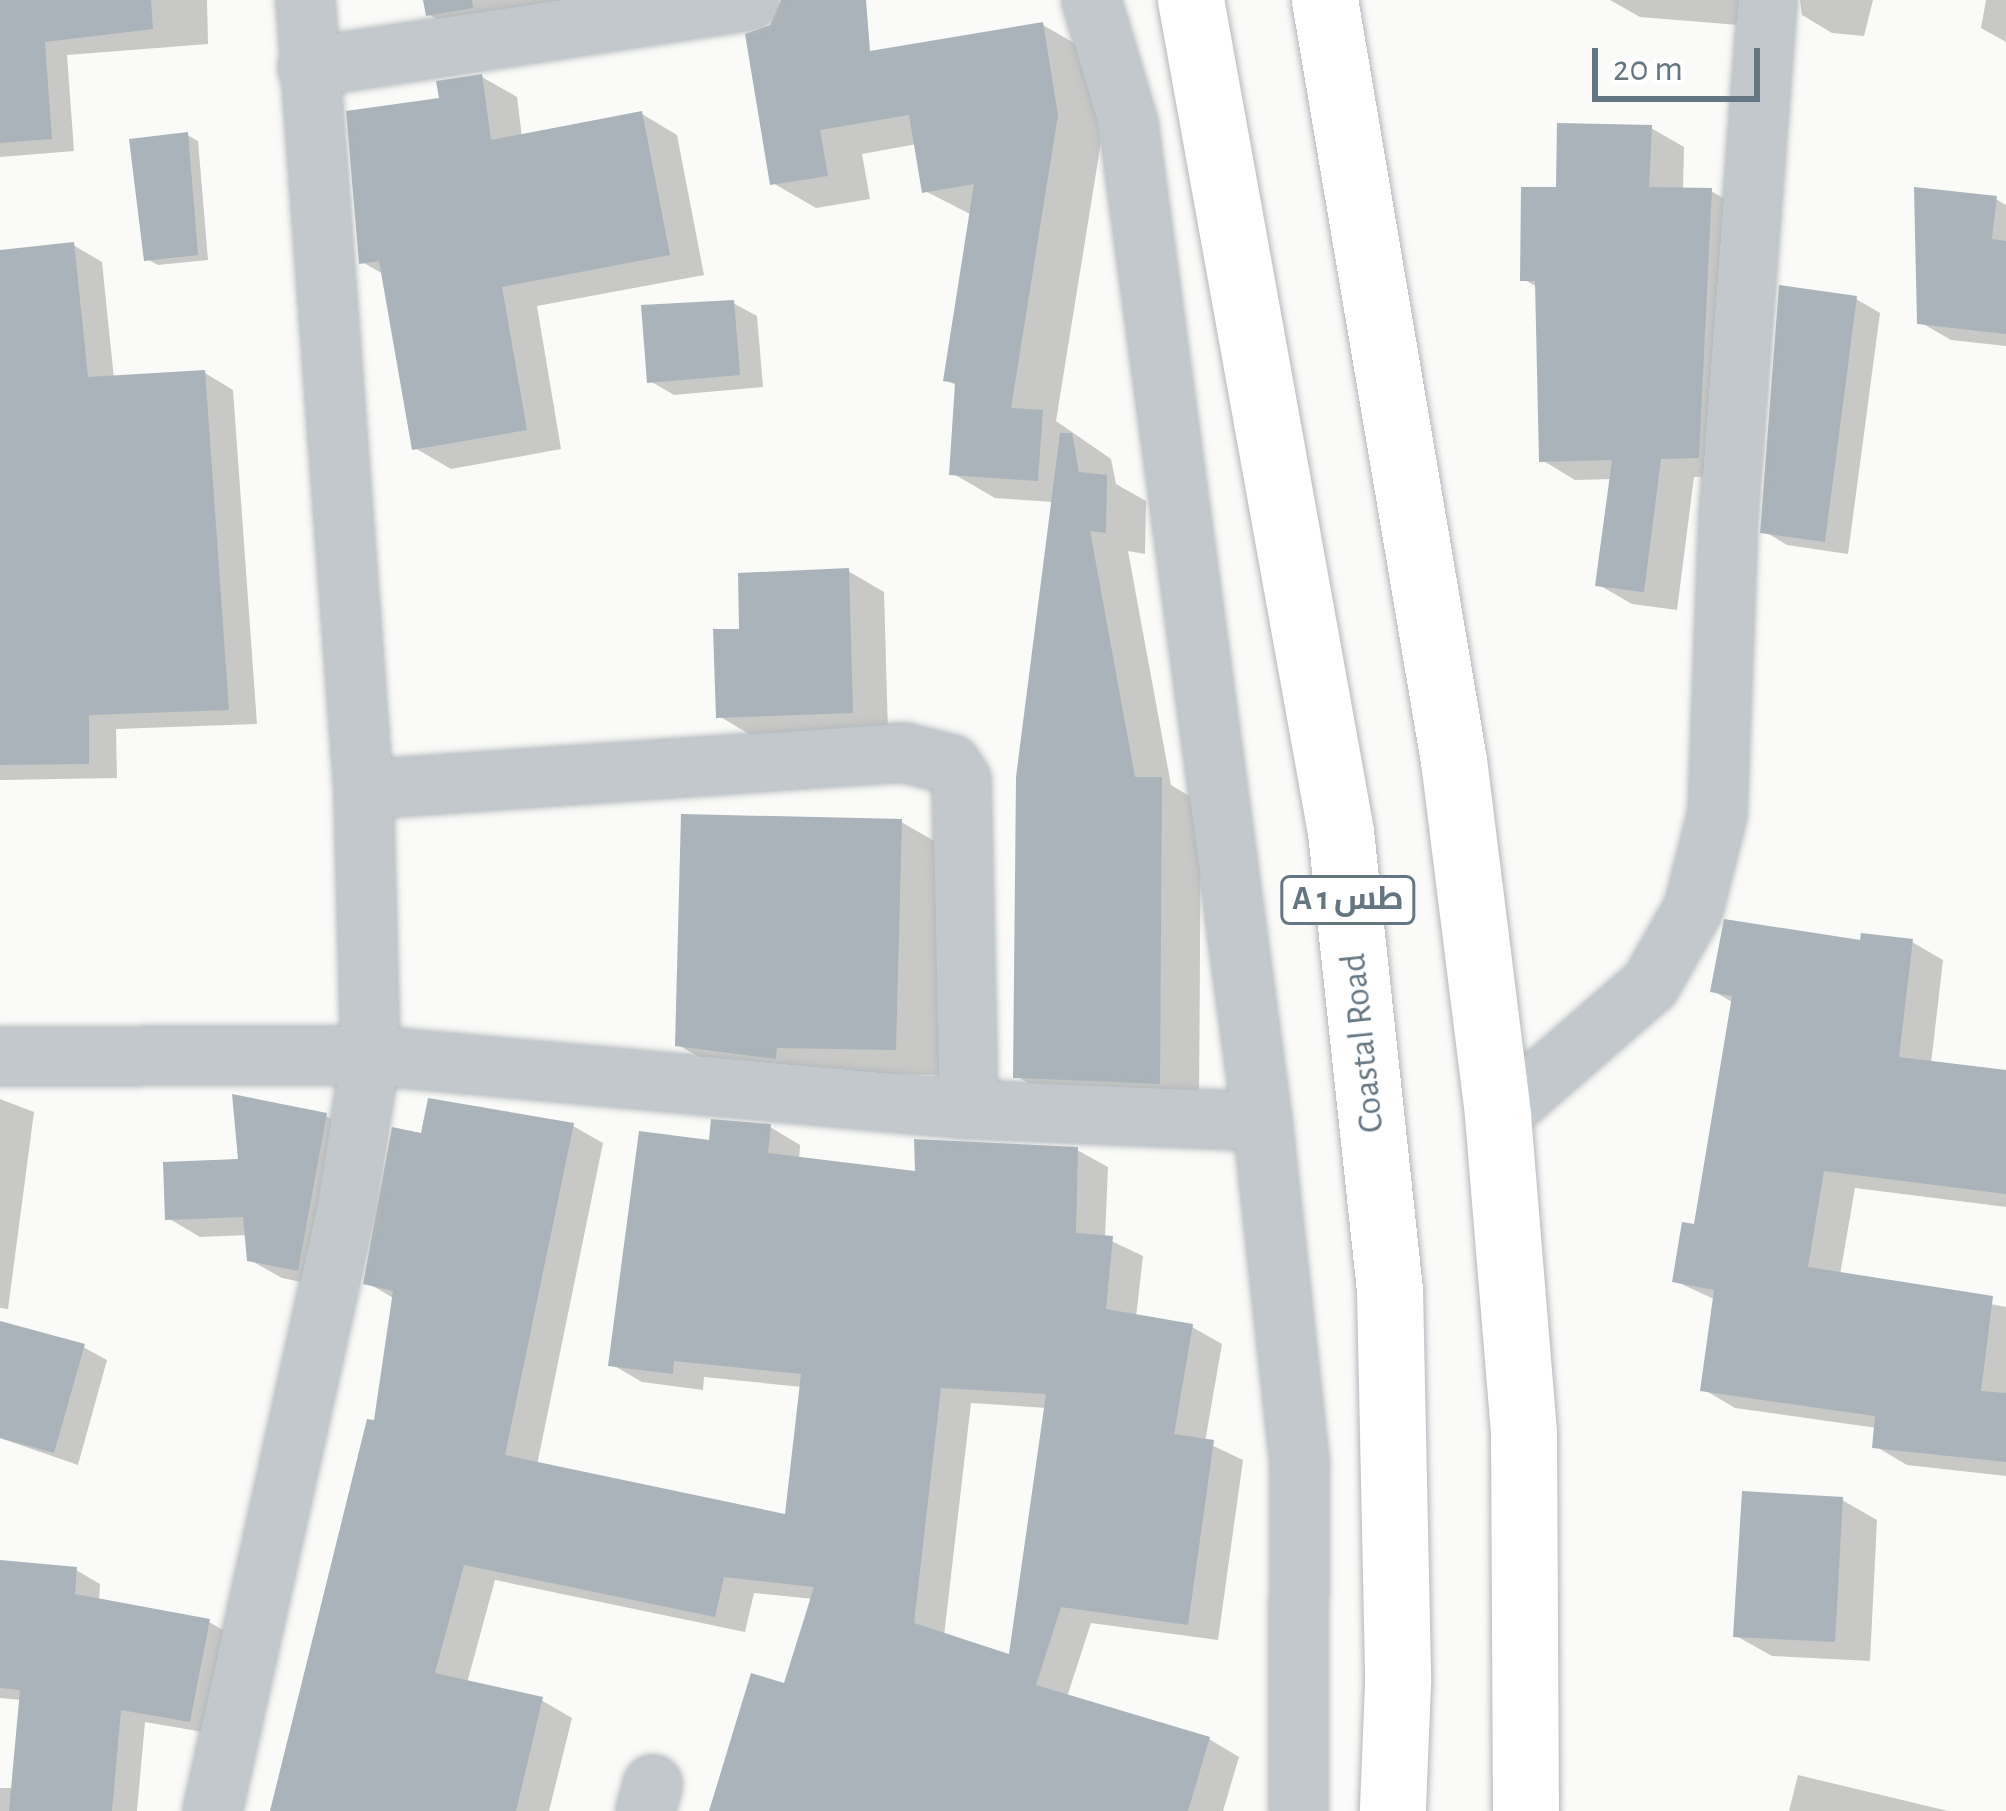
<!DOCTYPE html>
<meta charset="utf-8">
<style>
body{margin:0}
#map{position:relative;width:2006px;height:1811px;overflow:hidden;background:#fafaf8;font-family:"Alegreya Sans",Cairo,sans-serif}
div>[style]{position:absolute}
.shadow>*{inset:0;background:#0003}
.building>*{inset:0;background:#aab3b9}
.roads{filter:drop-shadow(0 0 3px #b4b9bd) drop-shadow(0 0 3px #b4b9bd)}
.minor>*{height:57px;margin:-28.5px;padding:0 28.5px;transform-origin:28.5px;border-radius:28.5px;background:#c3c8cc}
.highway>*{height:66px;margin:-33px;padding:0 33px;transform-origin:33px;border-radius:33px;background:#fff}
span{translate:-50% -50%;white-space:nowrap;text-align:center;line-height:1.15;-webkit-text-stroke:12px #fff;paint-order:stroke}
.shield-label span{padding:3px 9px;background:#fff;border:3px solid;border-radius:9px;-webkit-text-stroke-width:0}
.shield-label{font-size:33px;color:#657683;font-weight:700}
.street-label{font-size:36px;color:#657683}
.scale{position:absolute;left:1592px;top:48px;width:168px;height:54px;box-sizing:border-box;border:6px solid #657683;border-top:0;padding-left:15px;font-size:36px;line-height:42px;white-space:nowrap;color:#657683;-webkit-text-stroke:9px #fff;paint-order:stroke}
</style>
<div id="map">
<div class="shadow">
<i style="clip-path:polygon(0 0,207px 0,208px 44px,67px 55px,74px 151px,0 157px)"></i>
<i style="clip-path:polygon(426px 0,681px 0,462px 33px,428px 14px)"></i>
<i style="clip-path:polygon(1610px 0,1770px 0,1763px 27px,1640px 17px)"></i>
<i style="clip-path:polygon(1800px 0,1873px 0,1864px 36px,1832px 33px,1802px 15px)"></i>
<i style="clip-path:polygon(1986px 0,2006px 0,2006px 42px,1981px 28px)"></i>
<i style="clip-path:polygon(1043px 25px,1086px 50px,1101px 142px,1056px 421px,1111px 459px,1116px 484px,1146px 501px,1145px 554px,1128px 551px,1171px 785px,1201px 803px,1199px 1105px,1056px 1099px,1016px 1076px,1054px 502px,995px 498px,952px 473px,958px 386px,946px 380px,972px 215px,925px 191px,917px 144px,862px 154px,870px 199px,816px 208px,773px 183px,755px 72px)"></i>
<i style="clip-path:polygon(482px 77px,517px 97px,522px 137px,642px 114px,677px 135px,704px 275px,537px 306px,561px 449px,451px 469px,415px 448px,385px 275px,362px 262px,442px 100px)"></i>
<i style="clip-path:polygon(1651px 128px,1684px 147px,1683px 191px,1711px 191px,1744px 210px,1732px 476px,1694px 477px,1677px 610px,1632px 604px,1599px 585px,1612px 479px,1575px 480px,1542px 460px,1539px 288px,1523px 279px,1559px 190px)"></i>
<i style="clip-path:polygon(187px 135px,198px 141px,208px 260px,158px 265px,147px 259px)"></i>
<i style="clip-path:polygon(1996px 199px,2006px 205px,2006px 346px,1951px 340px,1920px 322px)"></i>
<i style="clip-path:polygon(73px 245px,102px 262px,114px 379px,205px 373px,233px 390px,257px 724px,116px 729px,117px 778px,0 780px,0 253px)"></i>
<i style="clip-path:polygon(1856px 299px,1880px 313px,1848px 554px,1787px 545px,1764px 531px)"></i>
<i style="clip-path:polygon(733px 303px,757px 316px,763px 387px,674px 395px,650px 381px)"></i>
<i style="clip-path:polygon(848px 571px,884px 592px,888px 732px,754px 737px,719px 716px,742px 632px)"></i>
<i style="clip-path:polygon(901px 822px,947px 848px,941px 1075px,724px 1071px,678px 1045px)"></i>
<i style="clip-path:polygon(1912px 942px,1943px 960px,1931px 1064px,2006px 1073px,2006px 1207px,1855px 1188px,1840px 1275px,2006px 1307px,2006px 1476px,1907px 1465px,1875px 1446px,1877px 1428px,1735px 1408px,1703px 1389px,1716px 1300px,1675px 1281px,1696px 1227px,1734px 1003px,1713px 991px,1863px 943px)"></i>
<i style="clip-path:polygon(0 1099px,34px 1112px,8px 1309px,0 1308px)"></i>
<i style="clip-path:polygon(326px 1116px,358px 1135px,330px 1288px,282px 1278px,250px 1260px,248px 1235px,200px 1237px,168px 1218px,241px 1162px)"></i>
<i style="clip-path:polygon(evenodd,573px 1126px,603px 1143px,537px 1465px,787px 1518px,802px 1387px,704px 1377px,703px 1390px,642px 1382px,611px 1364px,712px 1144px,770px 1127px,800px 1145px,799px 1160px,918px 1174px,1077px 1150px,1108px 1167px,1105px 1238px,1143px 1256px,1136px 1317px,1192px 1327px,1222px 1344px,1205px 1442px,1243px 1460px,1218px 1640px,1091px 1623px,1067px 1697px,1209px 1739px,1239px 1757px,1223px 1811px,716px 1811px,786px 1687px,814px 1599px,754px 1593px,745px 1632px,495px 1580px,467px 1683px,541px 1700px,572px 1718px,549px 1811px,273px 1811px,376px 1424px,395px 1299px,366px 1282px,424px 1136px,573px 1126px,971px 1403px,1047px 1408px,1012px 1658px,944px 1636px,971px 1403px)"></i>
<i style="clip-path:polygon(83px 1347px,107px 1360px,78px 1465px,0 1438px,0 1417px)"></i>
<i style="clip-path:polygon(1842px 1500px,1877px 1520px,1870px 1661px,1772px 1656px,1736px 1636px)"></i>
<i style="clip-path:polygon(0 1563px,76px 1570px,100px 1584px,99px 1602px,209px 1622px,233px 1636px,215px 1734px,145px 1722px,137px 1811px,0 1811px,0 1788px,14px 1788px,22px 1700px,0 1698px)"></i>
<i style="clip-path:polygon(1798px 1775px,1948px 1811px,1789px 1811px)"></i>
</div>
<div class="building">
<i style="clip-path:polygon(0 0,151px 0,153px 29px,45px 42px,52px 139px,0 143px)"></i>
<i style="clip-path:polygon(423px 0,472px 0,473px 8px,426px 16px)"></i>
<i style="clip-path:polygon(781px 0,866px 0,870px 51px,1043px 22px,1058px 115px,1011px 408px,1043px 410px,1038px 481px,949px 475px,955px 383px,943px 381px,974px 184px,922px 193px,909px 115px,820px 130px,828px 176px,770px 185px,745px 34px,770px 25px)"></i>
<i style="clip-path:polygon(482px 74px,491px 140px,642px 111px,670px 255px,502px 287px,527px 430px,412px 450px,379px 261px,359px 264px,346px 111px,439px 98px,436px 81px)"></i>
<i style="clip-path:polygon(1557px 123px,1652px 125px,1649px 187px,1712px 188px,1699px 458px,1661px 459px,1644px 592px,1595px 586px,1612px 460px,1539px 462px,1535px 281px,1520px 281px,1521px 187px,1556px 187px)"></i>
<i style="clip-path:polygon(188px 132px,198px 255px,144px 261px,129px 139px)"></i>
<i style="clip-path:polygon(1914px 187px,1997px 196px,1992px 239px,2006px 241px,2006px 334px,1917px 324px)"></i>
<i style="clip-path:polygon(74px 242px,88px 377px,205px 370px,229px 710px,89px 715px,89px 764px,0 765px,0 250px)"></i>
<i style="clip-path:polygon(1779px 285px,1857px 296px,1825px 542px,1760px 533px)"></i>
<i style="clip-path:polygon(734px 300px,740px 375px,647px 383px,641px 305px)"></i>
<i style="clip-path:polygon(1060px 433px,1072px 433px,1079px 472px,1107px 475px,1106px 533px,1090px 531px,1135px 777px,1162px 777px,1160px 1084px,1013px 1078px,1016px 777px)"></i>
<i style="clip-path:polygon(849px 568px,853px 713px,716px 718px,713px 629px,739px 629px,738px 573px)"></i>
<i style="clip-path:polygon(681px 814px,902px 819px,896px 1050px,777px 1048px,776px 1059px,675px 1046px)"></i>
<i style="clip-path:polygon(1724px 919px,1860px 940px,1861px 933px,1913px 939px,1899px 1057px,2006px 1070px,2006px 1194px,1824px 1171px,1808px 1267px,1993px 1296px,1981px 1391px,2006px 1393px,2006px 1462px,1872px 1448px,1875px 1416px,1700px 1391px,1714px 1290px,1672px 1282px,1682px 1222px,1694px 1224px,1732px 996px,1710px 992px)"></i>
<i style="clip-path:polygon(232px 1094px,327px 1113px,298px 1271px,247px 1261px,243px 1217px,165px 1220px,163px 1162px,238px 1159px)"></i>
<i style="clip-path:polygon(evenodd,428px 1098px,574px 1123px,505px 1455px,785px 1514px,801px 1374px,674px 1361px,673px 1374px,608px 1366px,639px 1131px,709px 1140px,711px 1119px,771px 1124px,768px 1153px,915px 1171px,914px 1139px,1078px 1147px,1076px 1233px,1113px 1236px,1106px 1309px,1193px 1324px,1174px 1434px,1214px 1440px,1188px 1625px,1061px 1607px,1036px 1685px,1210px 1737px,1188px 1811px,709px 1811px,751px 1673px,784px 1683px,814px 1587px,724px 1577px,715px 1617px,464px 1565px,435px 1673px,543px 1697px,516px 1811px,270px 1811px,367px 1419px,374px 1420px,393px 1291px,363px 1284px,392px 1127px,421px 1133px,428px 1098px,941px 1388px,1046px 1394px,1009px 1654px,914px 1623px,941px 1388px)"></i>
<i style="clip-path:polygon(0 1321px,85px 1344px,54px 1453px,0 1438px)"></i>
<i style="clip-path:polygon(1742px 1491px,1843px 1497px,1835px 1642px,1733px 1637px)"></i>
<i style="clip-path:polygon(0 1560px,77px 1567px,75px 1594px,210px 1619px,190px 1722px,121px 1710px,112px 1811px,9px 1811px,20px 1690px,0 1688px)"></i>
</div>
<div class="roads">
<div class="minor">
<i style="left:1091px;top:0;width:129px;rotate:73.4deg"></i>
<i style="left:1128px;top:124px;width:1006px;rotate:82.35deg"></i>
<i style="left:1262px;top:1121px;width:341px;rotate:83.8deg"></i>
<i style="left:1299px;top:1460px;width:351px;rotate:90.2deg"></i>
<i style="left:307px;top:67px;width:447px;rotate:-8.6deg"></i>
<i style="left:363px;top:789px;width:541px;rotate:-3.92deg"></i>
<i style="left:903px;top:752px;width:49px;rotate:14deg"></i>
<i style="left:951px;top:764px;width:19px;rotate:58deg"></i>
<i style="left:961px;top:780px;width:329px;rotate:88.8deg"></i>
<i style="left:0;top:1056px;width:370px;rotate:-0.2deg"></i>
<i style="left:370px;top:1055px;width:600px;rotate:5.16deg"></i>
<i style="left:968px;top:1109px;width:294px;rotate:2.3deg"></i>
<i style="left:1498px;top:1116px;width:201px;rotate:-41deg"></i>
<i style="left:1650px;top:984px;width:87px;rotate:-60.5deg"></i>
<i style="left:1693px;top:908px;width:98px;rotate:-75.8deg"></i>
<i style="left:1717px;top:813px;width:297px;rotate:-87.9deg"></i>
<i style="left:1728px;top:516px;width:517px;rotate:-85.68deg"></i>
<i style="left:212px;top:1811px;width:619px;rotate:-77.49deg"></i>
<i style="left:346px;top:1207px;width:154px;rotate:-81deg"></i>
<i style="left:370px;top:1055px;width:266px;rotate:-91.5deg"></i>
<i style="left:363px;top:789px;width:791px;rotate:-94.2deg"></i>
<i style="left:645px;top:1811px;width:28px;rotate:-75deg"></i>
</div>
<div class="highway">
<i style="left:1191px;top:0;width:845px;rotate:79.78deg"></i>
<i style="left:1341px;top:832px;width:461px;rotate:83.9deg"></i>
<i style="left:1390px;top:1290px;width:394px;rotate:88.8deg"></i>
<i style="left:1398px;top:1684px;width:127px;rotate:92.3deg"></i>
<i style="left:1325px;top:0;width:772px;rotate:80.38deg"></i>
<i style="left:1454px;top:761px;width:358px;rotate:82.9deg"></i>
<i style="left:1498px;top:1116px;width:318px;rotate:85.3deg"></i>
<i style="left:1524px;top:1433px;width:378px;rotate:89.7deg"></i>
</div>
</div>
<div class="shield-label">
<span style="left:1348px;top:900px">A 1 طس</span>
</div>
<div class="street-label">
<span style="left:1363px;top:1043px;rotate:-96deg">Coastal Road</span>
</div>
<div class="scale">20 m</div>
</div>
